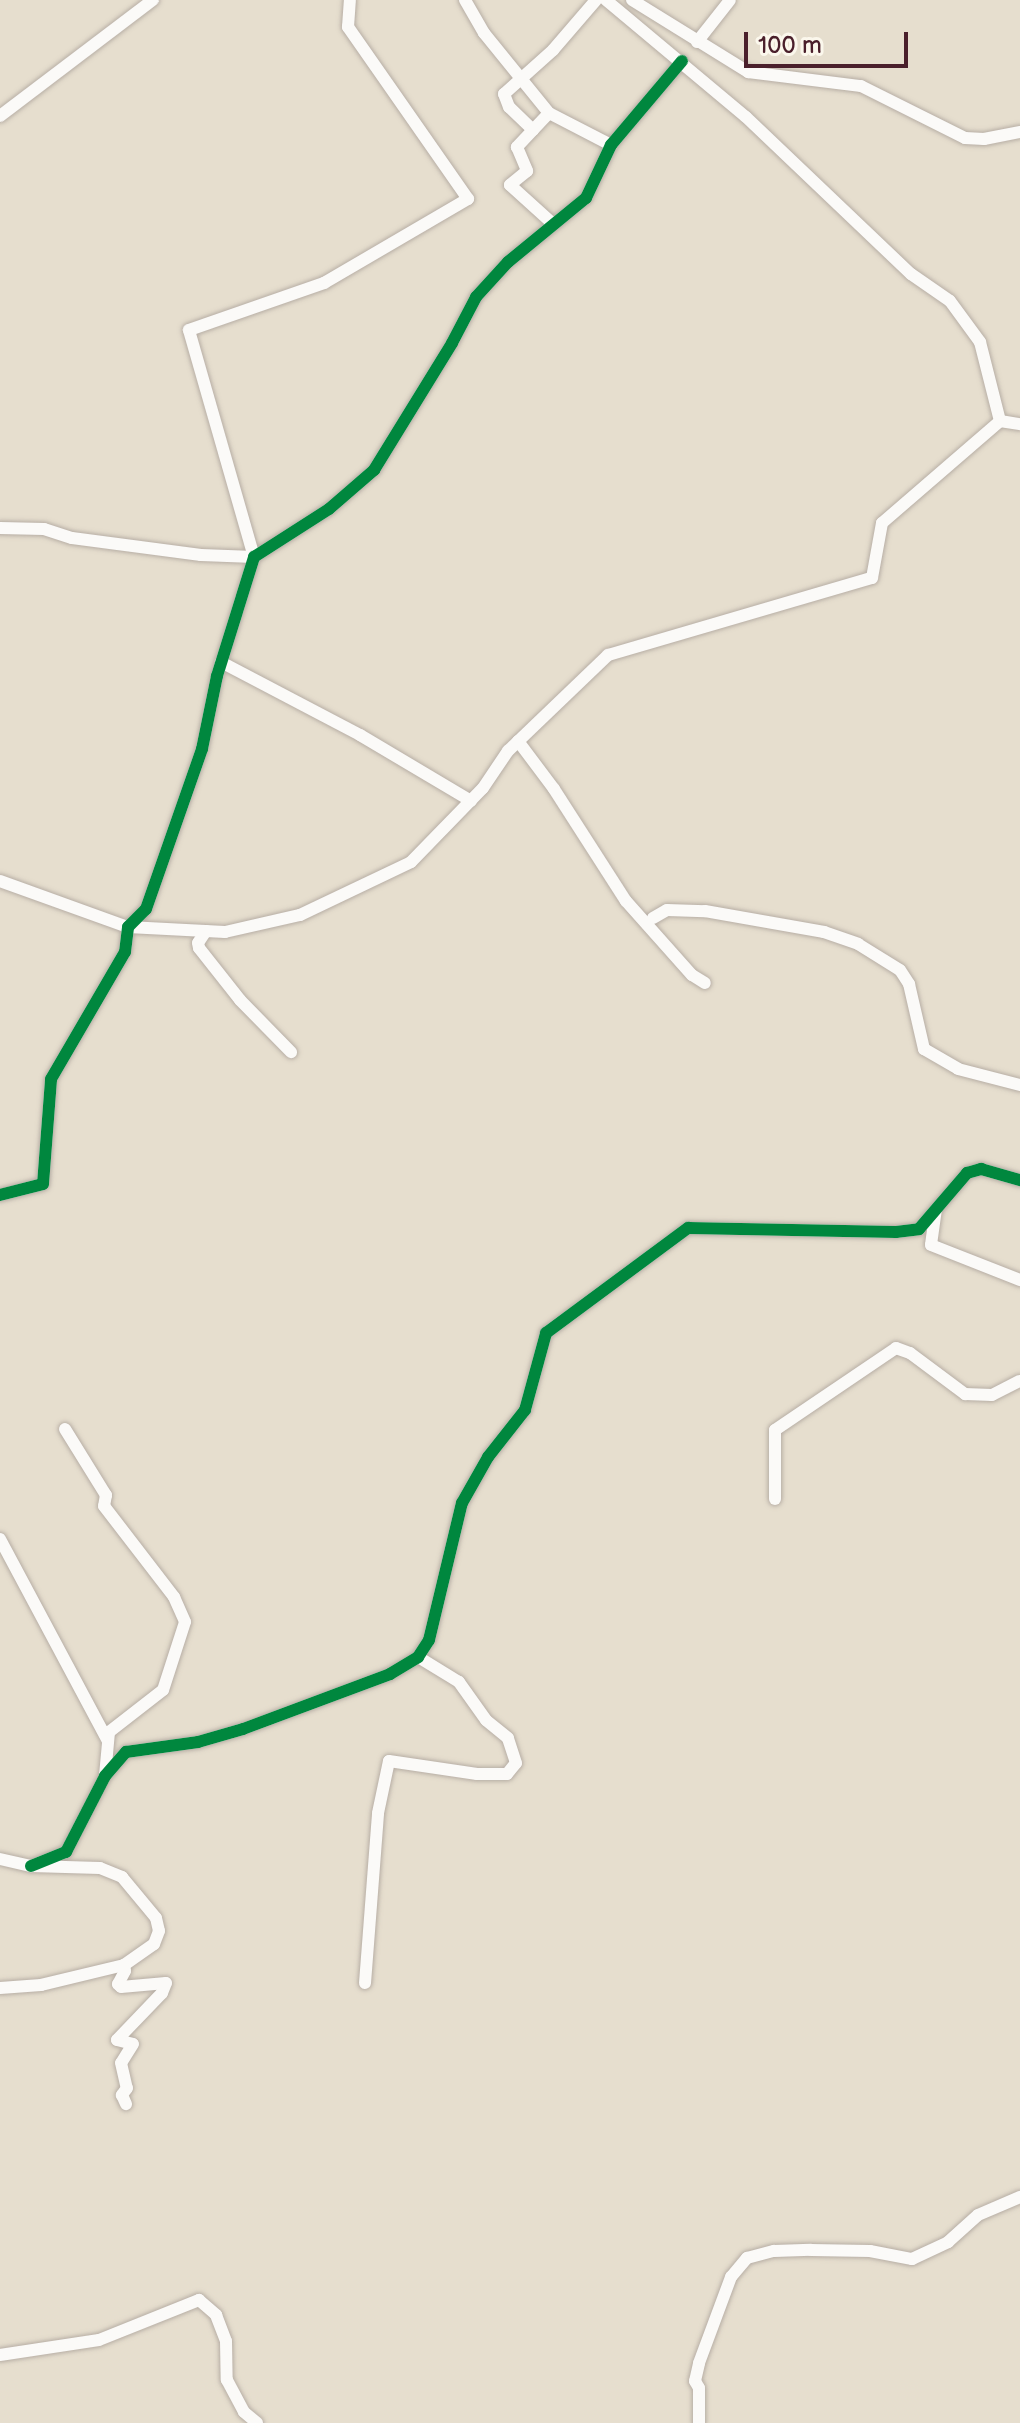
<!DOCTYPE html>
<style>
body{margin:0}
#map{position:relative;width:1020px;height:2423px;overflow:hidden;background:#e6dece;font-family:"Balsamiq Sans",sans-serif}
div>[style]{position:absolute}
.roads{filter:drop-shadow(0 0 2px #b7aea5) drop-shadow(0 0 2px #b7aea5)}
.minor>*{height:12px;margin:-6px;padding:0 6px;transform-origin:6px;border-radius:6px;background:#fbfaf8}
.cycleway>*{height:12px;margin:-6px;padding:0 6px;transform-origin:6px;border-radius:6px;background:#00873e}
span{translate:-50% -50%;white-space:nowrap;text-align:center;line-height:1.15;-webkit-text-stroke:7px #fbf7ec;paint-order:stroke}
.scale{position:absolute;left:744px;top:32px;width:164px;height:36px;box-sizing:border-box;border:4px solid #4a1f2b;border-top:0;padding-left:10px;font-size:24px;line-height:28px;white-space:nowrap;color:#4a1f2b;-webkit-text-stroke:6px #fbf7ec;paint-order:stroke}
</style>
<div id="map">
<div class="roads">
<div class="minor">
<i style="left:465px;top:0;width:38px;rotate:60deg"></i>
<i style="left:484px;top:33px;width:103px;rotate:50.9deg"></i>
<i style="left:549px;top:113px;width:70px;rotate:27.3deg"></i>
<i style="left:606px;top:0;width:182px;rotate:39.9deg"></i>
<i style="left:746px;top:117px;width:228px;rotate:43.6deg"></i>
<i style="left:911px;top:274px;width:47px;rotate:34.7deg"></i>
<i style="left:950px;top:301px;width:51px;rotate:53.8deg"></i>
<i style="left:980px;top:342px;width:81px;rotate:75.8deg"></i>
<i style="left:1000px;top:421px;width:20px;rotate:9deg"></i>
<i style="left:632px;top:0;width:137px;rotate:31.8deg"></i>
<i style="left:748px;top:72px;width:114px;rotate:7.1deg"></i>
<i style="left:861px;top:86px;width:116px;rotate:26.6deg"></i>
<i style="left:965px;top:138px;width:19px;rotate:3deg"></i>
<i style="left:984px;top:139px;width:37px;rotate:-11deg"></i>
<i style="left:697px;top:42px;width:53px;rotate:-51.8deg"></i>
<i style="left:549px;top:113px;width:47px;rotate:133.3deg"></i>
<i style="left:517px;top:147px;width:26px;rotate:67deg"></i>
<i style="left:527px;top:171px;width:22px;rotate:141deg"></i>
<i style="left:510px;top:185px;width:57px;rotate:42.1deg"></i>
<i style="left:0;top:116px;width:192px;rotate:-37.2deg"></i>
<i style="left:533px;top:130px;width:33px;rotate:-136deg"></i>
<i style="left:509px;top:107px;width:14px;rotate:-111deg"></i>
<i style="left:504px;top:94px;width:66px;rotate:-41.9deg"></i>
<i style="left:553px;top:50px;width:66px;rotate:-49.3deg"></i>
<i style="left:0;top:528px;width:44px;rotate:1.3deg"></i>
<i style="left:44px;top:529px;width:29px;rotate:18deg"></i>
<i style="left:72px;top:538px;width:130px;rotate:7.5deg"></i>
<i style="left:201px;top:555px;width:53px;rotate:2.2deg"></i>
<i style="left:254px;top:557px;width:236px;rotate:-106deg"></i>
<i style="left:189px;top:330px;width:143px;rotate:-19.2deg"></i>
<i style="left:324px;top:283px;width:167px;rotate:-30.3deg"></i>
<i style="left:468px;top:199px;width:210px;rotate:-124.9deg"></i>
<i style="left:348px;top:27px;width:27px;rotate:-86deg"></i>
<i style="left:221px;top:662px;width:157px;rotate:27.7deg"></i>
<i style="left:360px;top:735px;width:129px;rotate:30.7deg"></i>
<i style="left:518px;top:741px;width:60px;rotate:53.1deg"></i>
<i style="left:554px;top:789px;width:133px;rotate:57.3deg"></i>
<i style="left:626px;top:901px;width:99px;rotate:48.3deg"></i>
<i style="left:692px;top:975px;width:15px;rotate:32deg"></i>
<i style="left:0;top:881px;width:136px;rotate:19.8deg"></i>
<i style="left:128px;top:927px;width:97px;rotate:3deg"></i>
<i style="left:225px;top:932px;width:77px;rotate:-12.8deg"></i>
<i style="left:300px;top:915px;width:123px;rotate:-25.5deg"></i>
<i style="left:411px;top:862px;width:103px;rotate:-45.8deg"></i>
<i style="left:483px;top:788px;width:45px;rotate:-56deg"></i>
<i style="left:508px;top:751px;width:139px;rotate:-43.8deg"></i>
<i style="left:608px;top:655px;width:275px;rotate:-16.3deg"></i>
<i style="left:872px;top:578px;width:56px;rotate:-79.7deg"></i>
<i style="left:882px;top:523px;width:156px;rotate:-40.8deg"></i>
<i style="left:653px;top:918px;width:16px;rotate:-30deg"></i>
<i style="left:667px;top:910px;width:38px;rotate:2deg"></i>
<i style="left:705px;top:911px;width:121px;rotate:10deg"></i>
<i style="left:824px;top:932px;width:36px;rotate:19deg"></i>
<i style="left:858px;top:944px;width:49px;rotate:31.8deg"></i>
<i style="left:900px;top:970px;width:17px;rotate:57deg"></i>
<i style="left:909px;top:984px;width:67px;rotate:77deg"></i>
<i style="left:924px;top:1049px;width:39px;rotate:30deg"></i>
<i style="left:958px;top:1069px;width:64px;rotate:14.5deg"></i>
<i style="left:206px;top:931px;width:14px;rotate:124deg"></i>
<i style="left:198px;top:943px;width:5px;rotate:79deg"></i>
<i style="left:199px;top:948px;width:66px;rotate:51.7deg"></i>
<i style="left:240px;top:1000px;width:73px;rotate:45.6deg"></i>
<i style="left:0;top:1195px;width:44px;rotate:-14.3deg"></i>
<i style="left:43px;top:1184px;width:105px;rotate:-85.6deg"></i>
<i style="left:51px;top:1079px;width:147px;rotate:-59.8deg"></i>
<i style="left:125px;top:952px;width:25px;rotate:-83deg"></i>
<i style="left:128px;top:927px;width:25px;rotate:-45deg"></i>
<i style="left:146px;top:909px;width:170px;rotate:-70.7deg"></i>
<i style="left:202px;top:749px;width:75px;rotate:-78.4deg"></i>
<i style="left:217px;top:676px;width:125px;rotate:-72.7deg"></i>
<i style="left:254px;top:557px;width:89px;rotate:-32.6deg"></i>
<i style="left:329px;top:509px;width:60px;rotate:-40.9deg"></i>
<i style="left:374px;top:470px;width:149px;rotate:-58.4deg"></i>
<i style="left:452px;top:343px;width:52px;rotate:-62.4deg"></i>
<i style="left:476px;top:297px;width:47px;rotate:-47.6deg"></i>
<i style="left:508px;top:262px;width:101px;rotate:-39.4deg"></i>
<i style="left:586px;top:198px;width:59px;rotate:-64.7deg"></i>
<i style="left:611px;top:145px;width:110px;rotate:-49.8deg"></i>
<i style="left:936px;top:1209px;width:36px;rotate:98deg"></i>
<i style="left:931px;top:1245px;width:96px;rotate:21.5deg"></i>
<i style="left:65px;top:1429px;width:78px;rotate:58.2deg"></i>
<i style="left:106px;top:1495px;width:11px;rotate:100deg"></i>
<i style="left:104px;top:1506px;width:115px;rotate:52.4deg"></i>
<i style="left:174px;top:1597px;width:27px;rotate:66deg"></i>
<i style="left:185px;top:1622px;width:71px;rotate:107.9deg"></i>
<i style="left:163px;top:1690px;width:68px;rotate:142.1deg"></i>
<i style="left:109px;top:1732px;width:44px;rotate:95.2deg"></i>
<i style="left:775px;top:1499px;width:69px;rotate:-90deg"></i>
<i style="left:775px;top:1430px;width:146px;rotate:-34.1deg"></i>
<i style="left:896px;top:1348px;width:15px;rotate:20deg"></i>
<i style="left:910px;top:1353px;width:69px;rotate:36.7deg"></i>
<i style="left:965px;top:1394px;width:27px;rotate:2deg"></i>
<i style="left:992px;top:1395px;width:31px;rotate:-27deg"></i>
<i style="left:0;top:1539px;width:229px;rotate:61.9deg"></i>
<i style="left:0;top:1859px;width:32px;rotate:13deg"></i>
<i style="left:31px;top:1866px;width:69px;rotate:1.7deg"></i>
<i style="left:100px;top:1868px;width:24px;rotate:22deg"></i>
<i style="left:122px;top:1877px;width:53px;rotate:50.3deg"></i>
<i style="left:156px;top:1918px;width:13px;rotate:77deg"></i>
<i style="left:159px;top:1931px;width:14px;rotate:111deg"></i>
<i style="left:154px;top:1944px;width:37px;rotate:145deg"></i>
<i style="left:124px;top:1965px;width:85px;rotate:166.5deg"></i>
<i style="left:41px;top:1985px;width:41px;rotate:175.8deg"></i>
<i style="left:31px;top:1866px;width:38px;rotate:-22deg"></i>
<i style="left:66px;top:1852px;width:85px;rotate:-62.8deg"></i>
<i style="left:105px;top:1776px;width:32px;rotate:-49deg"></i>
<i style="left:126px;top:1752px;width:73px;rotate:-7.9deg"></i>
<i style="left:198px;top:1742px;width:47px;rotate:-16.1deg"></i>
<i style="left:243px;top:1729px;width:157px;rotate:-20.5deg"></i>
<i style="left:390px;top:1674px;width:33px;rotate:-31deg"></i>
<i style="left:418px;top:1657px;width:20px;rotate:-57deg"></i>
<i style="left:429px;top:1640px;width:141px;rotate:-76.5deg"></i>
<i style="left:462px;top:1503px;width:53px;rotate:-60.5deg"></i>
<i style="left:488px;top:1457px;width:60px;rotate:-51.8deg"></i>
<i style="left:525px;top:1410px;width:80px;rotate:-74.7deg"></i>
<i style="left:546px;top:1333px;width:177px;rotate:-36.5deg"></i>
<i style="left:688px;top:1228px;width:208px;rotate:1.1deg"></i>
<i style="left:896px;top:1232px;width:23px;rotate:-7deg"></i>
<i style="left:919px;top:1229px;width:74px;rotate:-49.4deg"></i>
<i style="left:967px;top:1173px;width:15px;rotate:-16deg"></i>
<i style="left:981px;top:1169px;width:41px;rotate:15.8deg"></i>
<i style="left:124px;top:1965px;width:6px;rotate:81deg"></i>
<i style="left:125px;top:1971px;width:15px;rotate:118deg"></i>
<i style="left:118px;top:1984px;width:4px;rotate:45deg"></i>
<i style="left:121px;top:1987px;width:45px;rotate:-5.1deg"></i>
<i style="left:166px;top:1983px;width:11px;rotate:112deg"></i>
<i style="left:162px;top:1993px;width:65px;rotate:133.8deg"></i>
<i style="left:117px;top:2040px;width:16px;rotate:14deg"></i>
<i style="left:133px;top:2044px;width:22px;rotate:122deg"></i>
<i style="left:121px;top:2063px;width:26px;rotate:77deg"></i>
<i style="left:127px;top:2088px;width:9px;rotate:126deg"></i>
<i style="left:122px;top:2095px;width:10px;rotate:66deg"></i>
<i style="left:365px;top:1983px;width:170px;rotate:-85.6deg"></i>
<i style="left:378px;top:1813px;width:53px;rotate:-78.1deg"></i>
<i style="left:389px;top:1761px;width:89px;rotate:8.4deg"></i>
<i style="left:477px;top:1774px;width:30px"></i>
<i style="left:507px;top:1774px;width:14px;rotate:-51deg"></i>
<i style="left:516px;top:1763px;width:26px;rotate:-108deg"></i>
<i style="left:508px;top:1738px;width:28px;rotate:-141deg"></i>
<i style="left:486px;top:1720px;width:47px;rotate:-125.4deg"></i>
<i style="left:459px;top:1682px;width:48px;rotate:-148.6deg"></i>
<i style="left:0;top:2355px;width:100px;rotate:-8.6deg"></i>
<i style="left:99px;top:2340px;width:108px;rotate:-21.8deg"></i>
<i style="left:199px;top:2300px;width:23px;rotate:41deg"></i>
<i style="left:216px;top:2315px;width:28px;rotate:69deg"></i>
<i style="left:226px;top:2341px;width:39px;rotate:89deg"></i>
<i style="left:227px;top:2380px;width:36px;rotate:62deg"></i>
<i style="left:244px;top:2412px;width:17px;rotate:40deg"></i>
<i style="left:699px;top:2423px;width:35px;rotate:-90deg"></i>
<i style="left:699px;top:2388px;width:8px;rotate:-120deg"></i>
<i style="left:695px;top:2381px;width:18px;rotate:-77deg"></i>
<i style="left:699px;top:2363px;width:92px;rotate:-69.6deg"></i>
<i style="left:731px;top:2277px;width:25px;rotate:-50deg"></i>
<i style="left:747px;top:2258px;width:28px;rotate:-15deg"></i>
<i style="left:774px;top:2251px;width:37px;rotate:-2deg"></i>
<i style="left:811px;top:2250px;width:59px;rotate:1deg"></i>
<i style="left:870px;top:2251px;width:43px;rotate:10.8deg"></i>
<i style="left:912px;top:2259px;width:40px;rotate:-25deg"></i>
<i style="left:948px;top:2242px;width:40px;rotate:-42deg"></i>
<i style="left:978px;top:2215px;width:46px;rotate:-23.2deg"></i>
</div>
</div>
<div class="cycleway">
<i style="left:0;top:1195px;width:44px;rotate:-14.3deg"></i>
<i style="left:43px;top:1184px;width:105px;rotate:-85.6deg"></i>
<i style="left:51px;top:1079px;width:147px;rotate:-59.8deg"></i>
<i style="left:125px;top:952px;width:25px;rotate:-83deg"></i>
<i style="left:128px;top:927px;width:25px;rotate:-45deg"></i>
<i style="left:146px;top:909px;width:170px;rotate:-70.7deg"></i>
<i style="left:202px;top:749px;width:75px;rotate:-78.4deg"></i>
<i style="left:217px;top:676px;width:125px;rotate:-72.7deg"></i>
<i style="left:254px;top:557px;width:89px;rotate:-32.6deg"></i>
<i style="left:329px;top:509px;width:60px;rotate:-40.9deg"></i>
<i style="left:374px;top:470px;width:149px;rotate:-58.4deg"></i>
<i style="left:452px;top:343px;width:52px;rotate:-62.4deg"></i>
<i style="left:476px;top:297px;width:47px;rotate:-47.6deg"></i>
<i style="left:508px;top:262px;width:101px;rotate:-39.4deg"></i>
<i style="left:586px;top:198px;width:59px;rotate:-64.7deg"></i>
<i style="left:611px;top:145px;width:110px;rotate:-49.8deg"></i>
<i style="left:31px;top:1866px;width:38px;rotate:-22deg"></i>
<i style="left:66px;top:1852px;width:85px;rotate:-62.8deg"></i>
<i style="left:105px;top:1776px;width:32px;rotate:-49deg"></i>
<i style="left:126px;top:1752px;width:73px;rotate:-7.9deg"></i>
<i style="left:198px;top:1742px;width:47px;rotate:-16.1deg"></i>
<i style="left:243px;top:1729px;width:157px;rotate:-20.5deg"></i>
<i style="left:390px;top:1674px;width:33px;rotate:-31deg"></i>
<i style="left:418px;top:1657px;width:20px;rotate:-57deg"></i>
<i style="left:429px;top:1640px;width:141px;rotate:-76.5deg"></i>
<i style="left:462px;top:1503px;width:53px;rotate:-60.5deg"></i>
<i style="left:488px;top:1457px;width:60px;rotate:-51.8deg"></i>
<i style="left:525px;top:1410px;width:80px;rotate:-74.7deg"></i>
<i style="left:546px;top:1333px;width:177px;rotate:-36.5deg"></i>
<i style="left:688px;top:1228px;width:208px;rotate:1.1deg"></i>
<i style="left:896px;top:1232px;width:23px;rotate:-7deg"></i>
<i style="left:919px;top:1229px;width:74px;rotate:-49.4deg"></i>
<i style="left:967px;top:1173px;width:15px;rotate:-16deg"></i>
<i style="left:981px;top:1169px;width:41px;rotate:15.8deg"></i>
</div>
<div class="scale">100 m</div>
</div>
